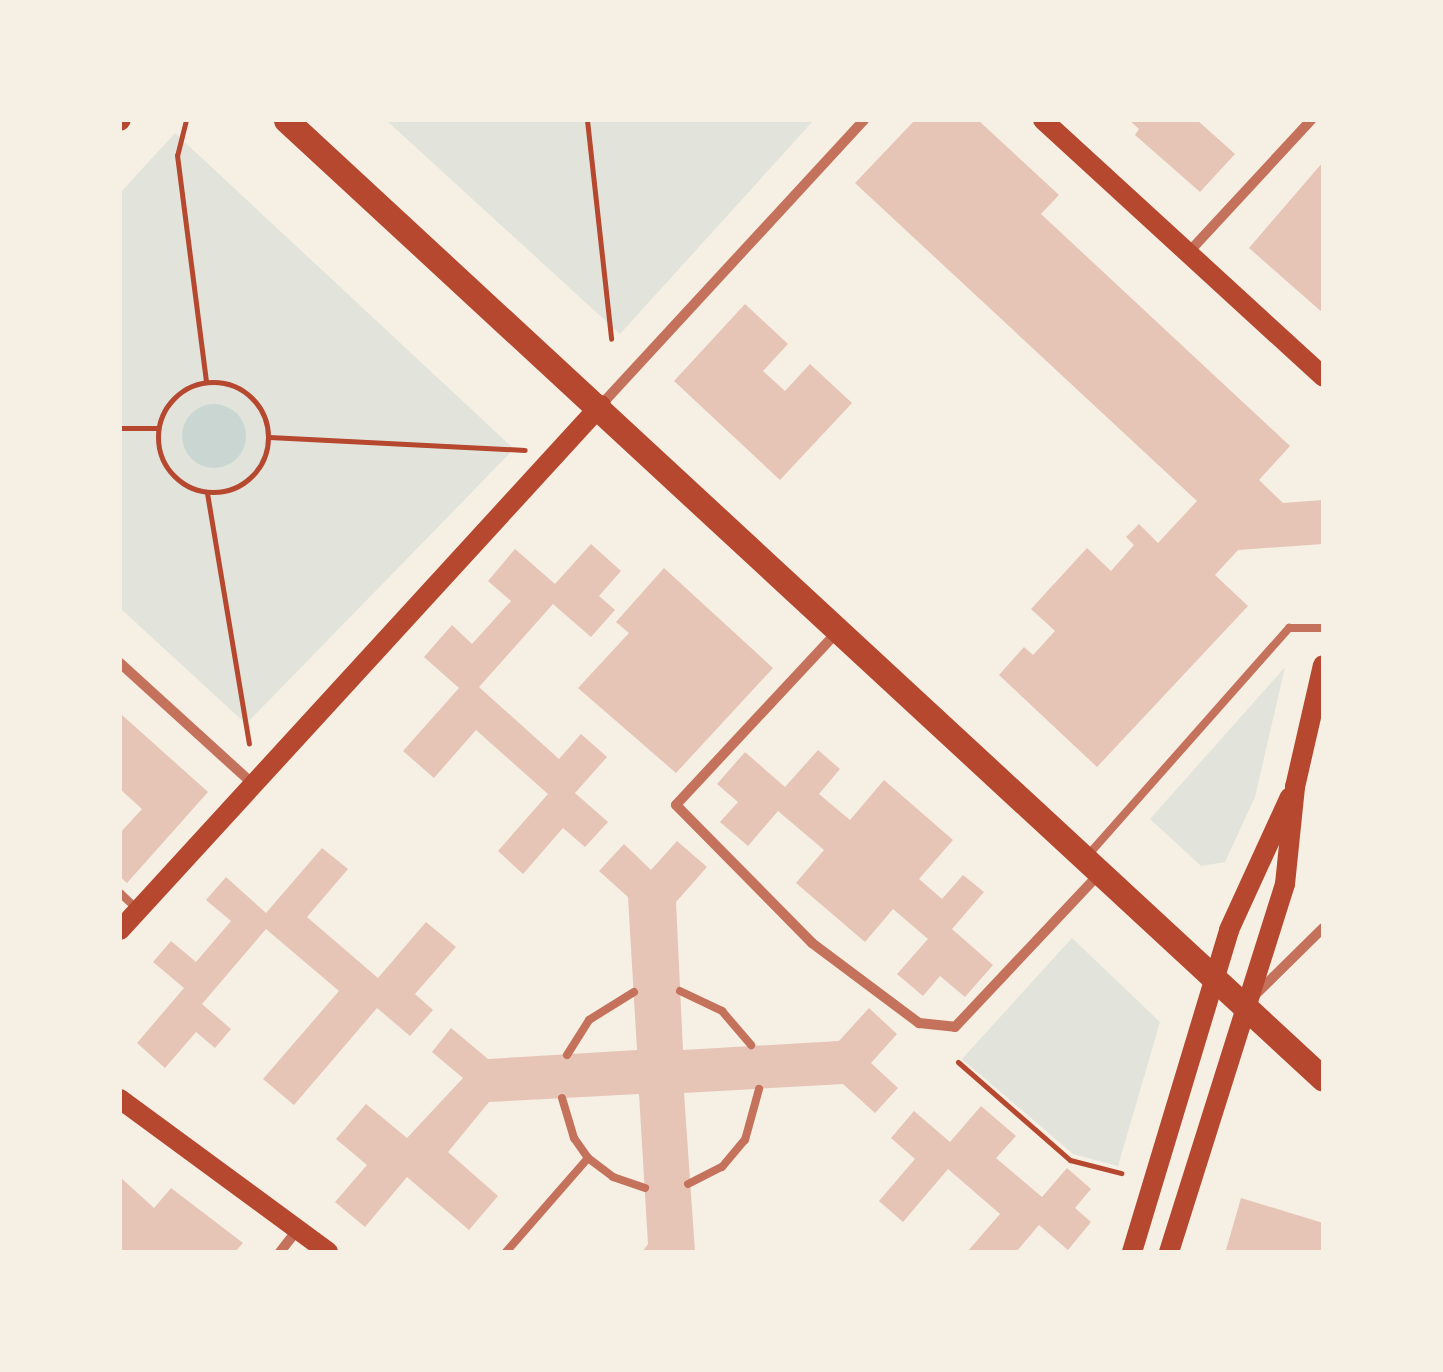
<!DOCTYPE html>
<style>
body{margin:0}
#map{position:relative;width:1443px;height:1372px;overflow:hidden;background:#f6efe4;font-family:Jost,sans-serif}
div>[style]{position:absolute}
.green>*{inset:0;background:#e2e4dc}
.water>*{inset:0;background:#c9d6d2}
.round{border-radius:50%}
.building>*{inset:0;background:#e6c5b7}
.path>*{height:5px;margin:-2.5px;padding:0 2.5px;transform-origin:2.5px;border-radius:2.5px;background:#b5482f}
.path>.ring{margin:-2.5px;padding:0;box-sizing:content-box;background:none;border:5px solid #b5482f;border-radius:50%}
.service>*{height:8px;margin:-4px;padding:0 4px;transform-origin:4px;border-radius:4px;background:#c5725c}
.minor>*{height:10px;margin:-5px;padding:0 5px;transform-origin:5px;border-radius:5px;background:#c5725c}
.secondary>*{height:20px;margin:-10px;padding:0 10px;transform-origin:10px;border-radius:10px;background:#b5482f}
.primary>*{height:25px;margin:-12.5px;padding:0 12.5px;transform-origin:12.5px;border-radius:12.5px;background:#b5482f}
span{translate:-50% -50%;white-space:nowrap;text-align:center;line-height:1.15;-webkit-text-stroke:10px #f6efe4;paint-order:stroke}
.frame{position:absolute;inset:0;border:122px solid #f6efe4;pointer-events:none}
</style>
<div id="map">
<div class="green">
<i style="clip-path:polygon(386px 120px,814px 120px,620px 334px)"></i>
<i style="clip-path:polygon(175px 133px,514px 449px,246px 724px,120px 608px,120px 193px)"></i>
<i style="clip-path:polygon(1285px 667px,1255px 797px,1225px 862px,1201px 866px,1150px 819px)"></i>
<i style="clip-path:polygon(1072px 938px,1160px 1022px,1118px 1166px,1073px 1154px,962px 1059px)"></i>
</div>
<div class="water">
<i class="round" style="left:182px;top:404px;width:64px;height:64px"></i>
</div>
<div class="building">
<i style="clip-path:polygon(915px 120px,978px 120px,1059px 195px,1041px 214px,1290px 446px,1259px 480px,1283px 503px,1323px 500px,1323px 544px,1238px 550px,1215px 575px,1248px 606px,1097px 767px,999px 675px,1024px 647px,1033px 655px,1055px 631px,1031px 609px,1087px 548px,1111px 571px,1134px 545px,1126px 537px,1139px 524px,1158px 543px,1197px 501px,855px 183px)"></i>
<i style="clip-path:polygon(1129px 120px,1197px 120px,1235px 154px,1200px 192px,1135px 135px,1139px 129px)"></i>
<i style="clip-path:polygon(1323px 162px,1323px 313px,1249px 248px)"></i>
<i style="clip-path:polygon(745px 304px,788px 344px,763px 371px,785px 391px,810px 364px,852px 403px,780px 480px,674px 381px)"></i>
<i style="clip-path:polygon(591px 544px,621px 571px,599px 596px,615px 610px,591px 637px,553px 604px,479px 687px,559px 759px,581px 734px,607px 757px,575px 793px,608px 822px,585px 847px,563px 828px,523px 874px,498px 851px,548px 794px,476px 730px,434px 778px,403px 751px,459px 688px,424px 657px,452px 625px,472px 644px,511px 601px,488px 581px,515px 549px,555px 584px)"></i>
<i style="clip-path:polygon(664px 568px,773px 668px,676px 773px,578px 688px,629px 633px,616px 622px)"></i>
<i style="clip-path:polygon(122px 715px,208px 792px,127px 883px,120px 877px,120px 833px,142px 809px,120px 789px)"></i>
<i style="clip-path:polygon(818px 750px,840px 769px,819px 794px,850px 820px,884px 780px,953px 840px,919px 879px,942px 899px,963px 875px,984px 892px,952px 929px,993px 965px,965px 997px,940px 976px,923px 996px,897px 974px,928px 939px,893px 909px,865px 942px,796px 883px,824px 850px,778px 811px,748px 846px,720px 822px,738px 802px,717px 784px,745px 752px,785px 787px)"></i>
<i style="clip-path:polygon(677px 841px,707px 867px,676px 902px,683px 1050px,839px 1041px,869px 1008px,897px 1034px,871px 1063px,898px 1088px,875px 1113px,843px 1084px,684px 1093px,695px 1252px,642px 1252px,648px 1244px,639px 1094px,489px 1102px,448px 1152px,498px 1196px,469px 1230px,407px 1177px,365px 1227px,335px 1202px,367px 1165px,336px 1139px,366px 1104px,407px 1138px,463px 1078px,432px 1052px,451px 1028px,488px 1059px,637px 1050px,628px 897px,599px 871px,624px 844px,651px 870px)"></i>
<i style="clip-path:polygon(322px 848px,348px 869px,307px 917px,378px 978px,426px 922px,456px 947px,415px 994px,433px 1010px,410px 1036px,377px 1008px,294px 1105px,263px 1079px,339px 991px,266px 929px,202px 1004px,231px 1029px,215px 1048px,196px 1032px,165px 1068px,137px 1043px,184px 988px,153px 962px,171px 941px,196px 962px,231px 921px,206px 900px,226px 877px,266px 913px)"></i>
<i style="clip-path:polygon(981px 1106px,1016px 1136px,996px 1158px,1042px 1197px,1067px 1168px,1091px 1189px,1075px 1208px,1091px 1222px,1068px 1250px,1039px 1225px,1016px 1252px,967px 1252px,1000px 1214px,948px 1169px,903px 1222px,879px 1201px,915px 1159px,891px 1138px,914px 1111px,950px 1142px)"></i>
<i style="clip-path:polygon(120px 1177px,154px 1208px,171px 1188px,243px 1243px,235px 1252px,120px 1252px)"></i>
<i style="clip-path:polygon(1241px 1198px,1323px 1223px,1323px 1252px,1226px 1250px)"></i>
</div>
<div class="path">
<i style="left:186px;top:120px;width:36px;rotate:104deg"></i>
<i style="left:177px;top:155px;width:229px;rotate:82.7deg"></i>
<i style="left:587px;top:120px;width:220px;rotate:83.7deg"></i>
<i class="ring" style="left:158px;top:382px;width:105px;height:105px"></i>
<i style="left:120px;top:428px;width:37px"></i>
<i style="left:269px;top:437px;width:256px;rotate:2.9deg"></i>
<i style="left:207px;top:493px;width:254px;rotate:80.5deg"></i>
<i style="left:958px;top:1062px;width:149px;rotate:41.2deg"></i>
<i style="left:1070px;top:1160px;width:53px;rotate:14.3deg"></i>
</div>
<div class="service">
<i style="left:1089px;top:854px;width:302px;rotate:-48.5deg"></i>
<i style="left:1289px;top:628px;width:34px"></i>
<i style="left:120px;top:893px;width:21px;rotate:43deg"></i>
<i style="left:680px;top:991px;width:47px;rotate:25.5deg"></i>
<i style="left:722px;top:1011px;width:45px;rotate:49.5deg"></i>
<i style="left:567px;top:1055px;width:41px;rotate:-57.8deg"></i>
<i style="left:589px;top:1020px;width:53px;rotate:-31.9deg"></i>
<i style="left:562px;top:1098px;width:42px;rotate:73.3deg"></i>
<i style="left:574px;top:1138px;width:24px;rotate:55deg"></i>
<i style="left:588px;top:1158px;width:31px;rotate:37deg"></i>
<i style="left:613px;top:1177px;width:34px;rotate:19deg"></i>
<i style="left:688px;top:1184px;width:38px;rotate:-27deg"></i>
<i style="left:722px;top:1167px;width:35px;rotate:-50deg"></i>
<i style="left:745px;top:1140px;width:53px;rotate:-74.6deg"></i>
<i style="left:506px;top:1252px;width:125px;rotate:-48.9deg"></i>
</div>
<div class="minor">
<i style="left:1188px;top:253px;width:181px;rotate:-47.2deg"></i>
<i style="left:601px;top:405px;width:388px;rotate:-47.3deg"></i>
<i style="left:839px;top:630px;width:239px;rotate:133deg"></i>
<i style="left:676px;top:805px;width:194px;rotate:45.4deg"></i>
<i style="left:812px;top:943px;width:134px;rotate:36.8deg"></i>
<i style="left:919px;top:1023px;width:36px;rotate:6deg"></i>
<i style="left:955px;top:1027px;width:210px;rotate:-46.7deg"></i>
<i style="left:120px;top:663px;width:180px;rotate:42.3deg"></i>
<i style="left:1253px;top:997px;width:98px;rotate:-44.6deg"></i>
<i style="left:280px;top:1252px;width:29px;rotate:-52deg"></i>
</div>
<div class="secondary">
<i style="left:1043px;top:120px;width:380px;rotate:42.5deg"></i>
<i style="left:120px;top:121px;width:1px;rotate:-45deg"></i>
<i style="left:120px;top:930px;width:712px;rotate:-47.5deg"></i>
<i style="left:120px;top:1099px;width:258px;rotate:36.3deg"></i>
<i style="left:1132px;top:1252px;width:336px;rotate:-73.2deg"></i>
<i style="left:1229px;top:930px;width:146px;rotate:-65.4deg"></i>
<i style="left:1169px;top:1252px;width:386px;rotate:-72.5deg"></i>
<i style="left:1285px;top:884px;width:98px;rotate:-84.1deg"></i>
<i style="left:1295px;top:787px;width:125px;rotate:-77.1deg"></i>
</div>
<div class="primary">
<i style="left:286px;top:120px;width:1412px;rotate:42.76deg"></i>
</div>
<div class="frame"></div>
</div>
